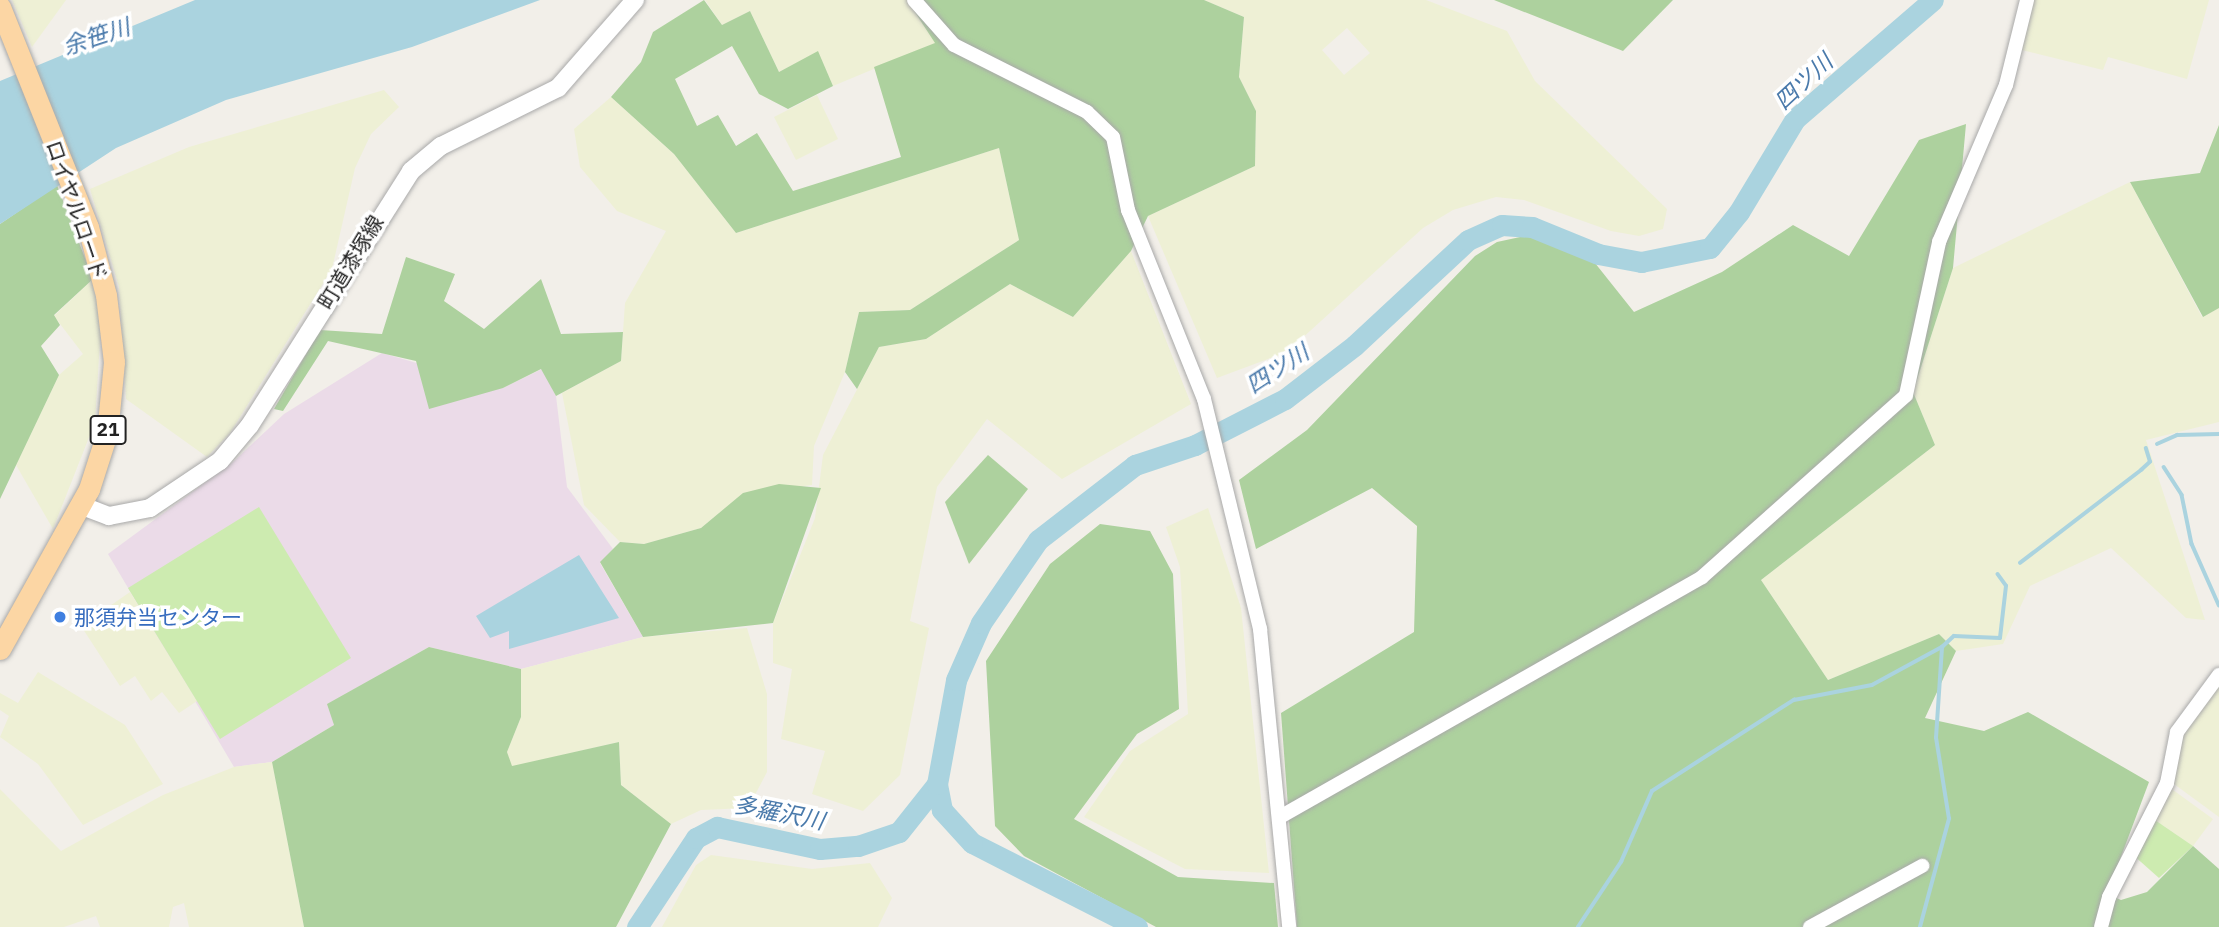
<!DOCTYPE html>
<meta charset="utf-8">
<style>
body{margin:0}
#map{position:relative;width:2219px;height:927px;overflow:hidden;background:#f2efe9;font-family:"IBM Plex Sans","Noto Sans JP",sans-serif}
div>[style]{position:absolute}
.industrial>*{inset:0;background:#ebdbe8}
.farmland>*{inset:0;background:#eef0d5}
.grass>*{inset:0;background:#cdebb0}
.forest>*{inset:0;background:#add19e}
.water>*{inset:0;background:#aad3df}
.stream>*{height:3.5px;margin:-1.75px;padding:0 1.75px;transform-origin:1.75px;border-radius:1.75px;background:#aad3df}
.river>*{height:21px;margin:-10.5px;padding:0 10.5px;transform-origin:10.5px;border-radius:10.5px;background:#aad3df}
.roads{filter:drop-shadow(0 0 2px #a9a9a9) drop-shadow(0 0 2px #a9a9a9)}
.minor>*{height:14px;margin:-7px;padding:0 7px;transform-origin:7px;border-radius:7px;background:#fff}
.tertiary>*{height:18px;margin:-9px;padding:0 9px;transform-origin:9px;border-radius:9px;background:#fff}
.primary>*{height:21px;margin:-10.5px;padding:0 10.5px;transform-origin:10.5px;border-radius:10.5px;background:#fcd6a4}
.dots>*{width:19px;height:19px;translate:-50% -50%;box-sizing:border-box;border:4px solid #fff;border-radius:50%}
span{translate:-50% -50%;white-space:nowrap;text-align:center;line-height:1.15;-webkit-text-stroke:7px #fff;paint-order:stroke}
.shield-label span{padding:2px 5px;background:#fff;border:2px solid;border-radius:5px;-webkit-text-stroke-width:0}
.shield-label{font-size:19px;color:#222;font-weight:700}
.street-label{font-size:21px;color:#222}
.shop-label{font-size:21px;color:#366cbe}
.left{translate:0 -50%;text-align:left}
.water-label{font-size:23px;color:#4a7aab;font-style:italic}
</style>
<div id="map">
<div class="industrial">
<i style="clip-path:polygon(382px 353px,503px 388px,542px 369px,556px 396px,567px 487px,613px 549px,600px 563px,643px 637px,521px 669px,429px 647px,328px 704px,334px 725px,272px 762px,234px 767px,108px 554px,233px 462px,284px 414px)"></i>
</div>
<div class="farmland">
<i style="clip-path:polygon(12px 0,66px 0,32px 47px)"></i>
<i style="clip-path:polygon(705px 0,907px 0,936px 43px,833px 86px,818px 52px,779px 72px,750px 11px,722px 25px)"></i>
<i style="clip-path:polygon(evenodd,1204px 0,1426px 0,1507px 31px,1535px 81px,1667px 209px,1663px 229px,1639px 236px,1611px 231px,1524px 200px,1496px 197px,1453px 210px,1423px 228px,1287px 352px,1217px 378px,1148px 216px,1255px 166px,1256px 111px,1239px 77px,1244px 17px,1204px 0,1347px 28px,1370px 53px,1344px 75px,1322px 50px,1347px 28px)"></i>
<i style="clip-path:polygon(2033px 0,2209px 0,2187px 79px,2108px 57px,2103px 70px,2022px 50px)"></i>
<i style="clip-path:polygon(384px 90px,399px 107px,371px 134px,355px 168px,332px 269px,230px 433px,207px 457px,126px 399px,119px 287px,90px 189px,189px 147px)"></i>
<i style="clip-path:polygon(817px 95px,838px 139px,796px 160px,774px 117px)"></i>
<i style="clip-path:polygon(611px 97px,674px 154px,736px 233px,999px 148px,1019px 240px,910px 310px,859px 312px,845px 372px,814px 446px,812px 485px,744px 493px,701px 528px,644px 544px,620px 542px,584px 505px,562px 393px,621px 361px,625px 303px,666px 231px,617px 211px,580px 167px,574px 129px)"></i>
<i style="clip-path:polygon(2130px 182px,2202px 317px,2219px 308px,2219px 422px,2146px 440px,2205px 620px,2186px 618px,2111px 548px,2030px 586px,2003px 644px,1956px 651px,1939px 634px,1828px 680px,1761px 580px,1935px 445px,1913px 392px,1953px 268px)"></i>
<i style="clip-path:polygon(1131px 251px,1191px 404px,1062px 479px,987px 419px,937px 487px,910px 621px,929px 628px,900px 775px,863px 811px,812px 794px,825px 751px,781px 739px,792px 669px,773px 663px,773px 623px,815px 518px,823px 455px,879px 347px,926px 339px,1010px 284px,1073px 317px)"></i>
<i style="clip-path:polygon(93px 279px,101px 325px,95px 422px,53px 529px,16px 465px,59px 375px,83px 354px,54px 316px)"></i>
<i style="clip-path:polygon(1208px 508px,1241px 608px,1269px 873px,1185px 869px,1084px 817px,1130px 751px,1188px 714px,1180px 567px,1166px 527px)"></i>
<i style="clip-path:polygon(130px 592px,197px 701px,179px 713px,162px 692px,151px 701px,135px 676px,120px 686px,81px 626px)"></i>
<i style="clip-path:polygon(747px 628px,767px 694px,767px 772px,748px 808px,701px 810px,671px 824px,621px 785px,619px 742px,511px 767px,507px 752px,521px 717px,521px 669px,643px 637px)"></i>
<i style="clip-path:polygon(38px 672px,125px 725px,163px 784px,83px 825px,38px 764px,0 737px,9px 716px,0 710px,0 693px,18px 703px)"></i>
<i style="clip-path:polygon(2219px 682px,2219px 817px,2174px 784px,2181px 733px)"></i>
<i style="clip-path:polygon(272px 762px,304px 927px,189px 927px,184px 903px,173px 907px,169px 927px,100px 927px,96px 916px,64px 927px,0 927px,0 789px,61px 851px,163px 795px,234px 767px)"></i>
<i style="clip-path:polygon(2169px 787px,2213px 819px,2193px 846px,2152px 818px)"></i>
<i style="clip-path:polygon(711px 855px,812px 869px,870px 863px,892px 898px,878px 927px,662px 927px,696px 865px)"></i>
</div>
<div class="grass">
<i style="clip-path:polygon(259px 507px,351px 658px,220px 739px,128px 588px)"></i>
<i style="clip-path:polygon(2152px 818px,2193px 846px,2159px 878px,2132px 854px)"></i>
</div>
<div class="forest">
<i style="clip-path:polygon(704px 0,722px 25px,750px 11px,779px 72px,818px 51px,833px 86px,788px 109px,759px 94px,732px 46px,675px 79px,697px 126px,718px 115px,736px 146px,757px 133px,793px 191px,901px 157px,874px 67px,935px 43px,907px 0,1204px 0,1244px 17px,1239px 77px,1256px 111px,1255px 166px,1148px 216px,1131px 251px,1073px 317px,1010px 284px,926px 339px,879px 347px,857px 389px,845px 372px,859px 312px,910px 310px,1019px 240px,999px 148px,736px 233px,674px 154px,611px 97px,641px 62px,653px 32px)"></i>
<i style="clip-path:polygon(1494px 0,1673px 0,1623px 51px)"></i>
<i style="clip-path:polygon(1966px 124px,1953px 268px,1913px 392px,1935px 445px,1761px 580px,1828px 680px,1939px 634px,1956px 651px,1925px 718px,1984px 731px,2028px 712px,2149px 782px,2107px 894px,2121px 900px,2147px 892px,2193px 846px,2219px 869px,2219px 927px,1297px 927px,1281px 713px,1414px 632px,1417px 526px,1372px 488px,1256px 549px,1239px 480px,1307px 430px,1475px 256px,1497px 242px,1530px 235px,1595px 263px,1634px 312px,1722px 272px,1793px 225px,1849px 256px,1919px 140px)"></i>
<i style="clip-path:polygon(2219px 125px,2219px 308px,2203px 317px,2130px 182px,2200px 173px)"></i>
<i style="clip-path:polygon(57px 185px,93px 279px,54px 315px,60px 325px,41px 346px,59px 375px,0 499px,0 224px)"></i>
<i style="clip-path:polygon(406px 257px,455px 274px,444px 301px,484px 329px,541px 279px,561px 334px,623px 332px,621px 361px,556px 396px,541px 369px,503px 388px,429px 409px,416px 361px,328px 341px,283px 411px,274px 409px,320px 330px,382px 334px)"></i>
<i style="clip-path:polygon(988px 455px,1028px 489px,969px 564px,945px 502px)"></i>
<i style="clip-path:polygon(779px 484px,821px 488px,773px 623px,643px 637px,600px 562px,620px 542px,644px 544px,701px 528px,743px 493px)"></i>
<i style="clip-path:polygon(1100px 524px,1150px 531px,1173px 574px,1179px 709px,1137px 734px,1074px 819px,1178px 877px,1274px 883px,1278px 927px,1156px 927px,1024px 856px,995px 826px,986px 661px,1050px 564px)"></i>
<i style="clip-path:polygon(429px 647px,521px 669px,521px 717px,507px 752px,512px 766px,619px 742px,621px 785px,671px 824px,616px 927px,304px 927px,272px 762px,334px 725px,327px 704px)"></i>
</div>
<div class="water">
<i style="clip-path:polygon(195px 0,540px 0,412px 47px,226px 100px,116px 148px,0 224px,0 81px)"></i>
<i style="clip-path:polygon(579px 555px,619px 618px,509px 649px,509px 631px,490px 638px,476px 616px)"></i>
</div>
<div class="stream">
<i style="left:2157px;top:444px;width:22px;rotate:-24deg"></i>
<i style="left:2177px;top:435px;width:42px;rotate:-1.4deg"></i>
<i style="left:2164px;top:467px;width:33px;rotate:57deg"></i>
<i style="left:2182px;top:495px;width:50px;rotate:78.5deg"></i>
<i style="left:2192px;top:544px;width:67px;rotate:66.1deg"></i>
<i style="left:2020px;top:563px;width:153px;rotate:-37.5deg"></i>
<i style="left:2141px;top:470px;width:12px;rotate:-42deg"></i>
<i style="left:2150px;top:462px;width:14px;rotate:-107deg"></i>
<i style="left:1578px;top:927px;width:78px;rotate:-56.5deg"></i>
<i style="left:1621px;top:862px;width:77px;rotate:-66.4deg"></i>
<i style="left:1652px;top:791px;width:169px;rotate:-32.7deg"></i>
<i style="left:1794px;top:700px;width:79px;rotate:-10.9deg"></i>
<i style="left:1872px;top:685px;width:80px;rotate:-28.5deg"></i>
<i style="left:1920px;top:927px;width:112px;rotate:-75deg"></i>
<i style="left:1949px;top:819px;width:82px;rotate:-99.1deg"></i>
<i style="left:1936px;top:738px;width:91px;rotate:-86.2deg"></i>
<i style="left:1942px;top:647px;width:16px;rotate:-43deg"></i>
<i style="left:1954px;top:636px;width:46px;rotate:2.5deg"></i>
<i style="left:2000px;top:638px;width:52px;rotate:-83.4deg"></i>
<i style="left:2006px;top:586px;width:14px;rotate:-126deg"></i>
</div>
<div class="river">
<i style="left:637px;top:927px;width:107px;rotate:-56.5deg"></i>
<i style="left:696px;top:838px;width:24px;rotate:-28deg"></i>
<i style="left:717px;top:827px;width:105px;rotate:12.1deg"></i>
<i style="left:820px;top:849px;width:38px;rotate:-5deg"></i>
<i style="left:858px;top:846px;width:43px;rotate:-18.9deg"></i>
<i style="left:899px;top:832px;width:61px;rotate:-51.6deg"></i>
<i style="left:1137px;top:927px;width:185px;rotate:-153deg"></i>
<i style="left:972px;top:843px;width:45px;rotate:-132.3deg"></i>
<i style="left:942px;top:810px;width:26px;rotate:-101deg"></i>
<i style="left:937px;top:784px;width:106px;rotate:-79.6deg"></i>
<i style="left:956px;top:680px;width:62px;rotate:-66.3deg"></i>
<i style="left:981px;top:623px;width:101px;rotate:-55.5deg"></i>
<i style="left:1038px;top:540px;width:123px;rotate:-37.7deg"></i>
<i style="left:1135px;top:465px;width:63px;rotate:-18.4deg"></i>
<i style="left:1195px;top:445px;width:101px;rotate:-27.1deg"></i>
<i style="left:1285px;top:399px;width:88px;rotate:-37.6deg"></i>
<i style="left:1355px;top:345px;width:154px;rotate:-42.9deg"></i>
<i style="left:1468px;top:240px;width:37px;rotate:-24deg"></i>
<i style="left:1502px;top:225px;width:30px;rotate:4deg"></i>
<i style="left:1532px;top:227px;width:71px;rotate:22.2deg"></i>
<i style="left:1598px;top:254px;width:44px;rotate:10.5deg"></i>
<i style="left:1641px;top:262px;width:70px;rotate:-11.5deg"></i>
<i style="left:1710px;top:248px;width:46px;rotate:-51.1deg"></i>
<i style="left:1739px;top:212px;width:109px;rotate:-58.9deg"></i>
<i style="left:1795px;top:119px;width:182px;rotate:-40.8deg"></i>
</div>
<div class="roads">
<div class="minor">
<i style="left:914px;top:0;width:60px;rotate:48.4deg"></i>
<i style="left:954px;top:45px;width:149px;rotate:26.7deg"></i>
<i style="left:1087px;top:112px;width:36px;rotate:44deg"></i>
<i style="left:1113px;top:137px;width:75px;rotate:78.4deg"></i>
<i style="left:1128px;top:210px;width:204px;rotate:68.1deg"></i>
<i style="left:1204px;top:399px;width:237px;rotate:76.3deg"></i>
<i style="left:1260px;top:629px;width:299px;rotate:84.4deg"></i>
<i style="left:1280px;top:817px;width:485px;rotate:-29.6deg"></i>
<i style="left:1702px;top:577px;width:273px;rotate:-41.7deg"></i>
<i style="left:1906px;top:395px;width:157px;rotate:-77.8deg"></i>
<i style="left:1939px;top:242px;width:171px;rotate:-66.9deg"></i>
<i style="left:2006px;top:85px;width:88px;rotate:-76.1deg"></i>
<i style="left:1810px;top:927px;width:128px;rotate:-28.6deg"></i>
<i style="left:2101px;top:927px;width:31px;rotate:-75deg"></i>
<i style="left:2109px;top:897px;width:128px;rotate:-63deg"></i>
<i style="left:2167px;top:783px;width:52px;rotate:-78.9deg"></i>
<i style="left:2177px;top:732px;width:71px;rotate:-53.6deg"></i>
</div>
<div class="tertiary">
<i style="left:80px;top:505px;width:31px;rotate:21deg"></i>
<i style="left:109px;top:516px;width:42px;rotate:-11deg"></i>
<i style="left:150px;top:508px;width:84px;rotate:-33.9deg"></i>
<i style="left:220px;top:461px;width:47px;rotate:-50.2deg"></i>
<i style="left:250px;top:425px;width:301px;rotate:-57.6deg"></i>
<i style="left:411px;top:171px;width:39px;rotate:-40deg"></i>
<i style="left:441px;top:146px;width:131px;rotate:-26.4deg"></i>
<i style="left:558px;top:88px;width:117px;rotate:-48.8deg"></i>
</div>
<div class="primary">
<i style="left:0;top:7px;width:237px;rotate:68.2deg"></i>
<i style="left:88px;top:227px;width:70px;rotate:75.2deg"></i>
<i style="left:106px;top:295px;width:67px;rotate:83.2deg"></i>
<i style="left:114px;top:362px;width:71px;rotate:95.6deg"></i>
<i style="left:107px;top:433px;width:59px;rotate:107.8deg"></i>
<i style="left:89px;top:489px;width:183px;rotate:119.1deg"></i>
</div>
</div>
<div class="dots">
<i style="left:60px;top:617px;background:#3f7fe0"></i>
</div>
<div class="shield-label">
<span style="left:108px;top:430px">21</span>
</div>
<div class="street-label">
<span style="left:77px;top:210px;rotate:71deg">ロイヤルロード</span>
<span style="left:350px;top:262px;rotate:-59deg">町道漆塚線</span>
</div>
<div class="shop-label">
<span class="left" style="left:74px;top:617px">那須弁当センター</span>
</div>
<div class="water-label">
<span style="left:96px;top:36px;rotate:-18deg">余笹川</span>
<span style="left:1803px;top:81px;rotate:-43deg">四ツ川</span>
<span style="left:1277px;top:368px;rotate:-33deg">四ツ川</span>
<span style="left:779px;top:812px;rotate:11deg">多羅沢川</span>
</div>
</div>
